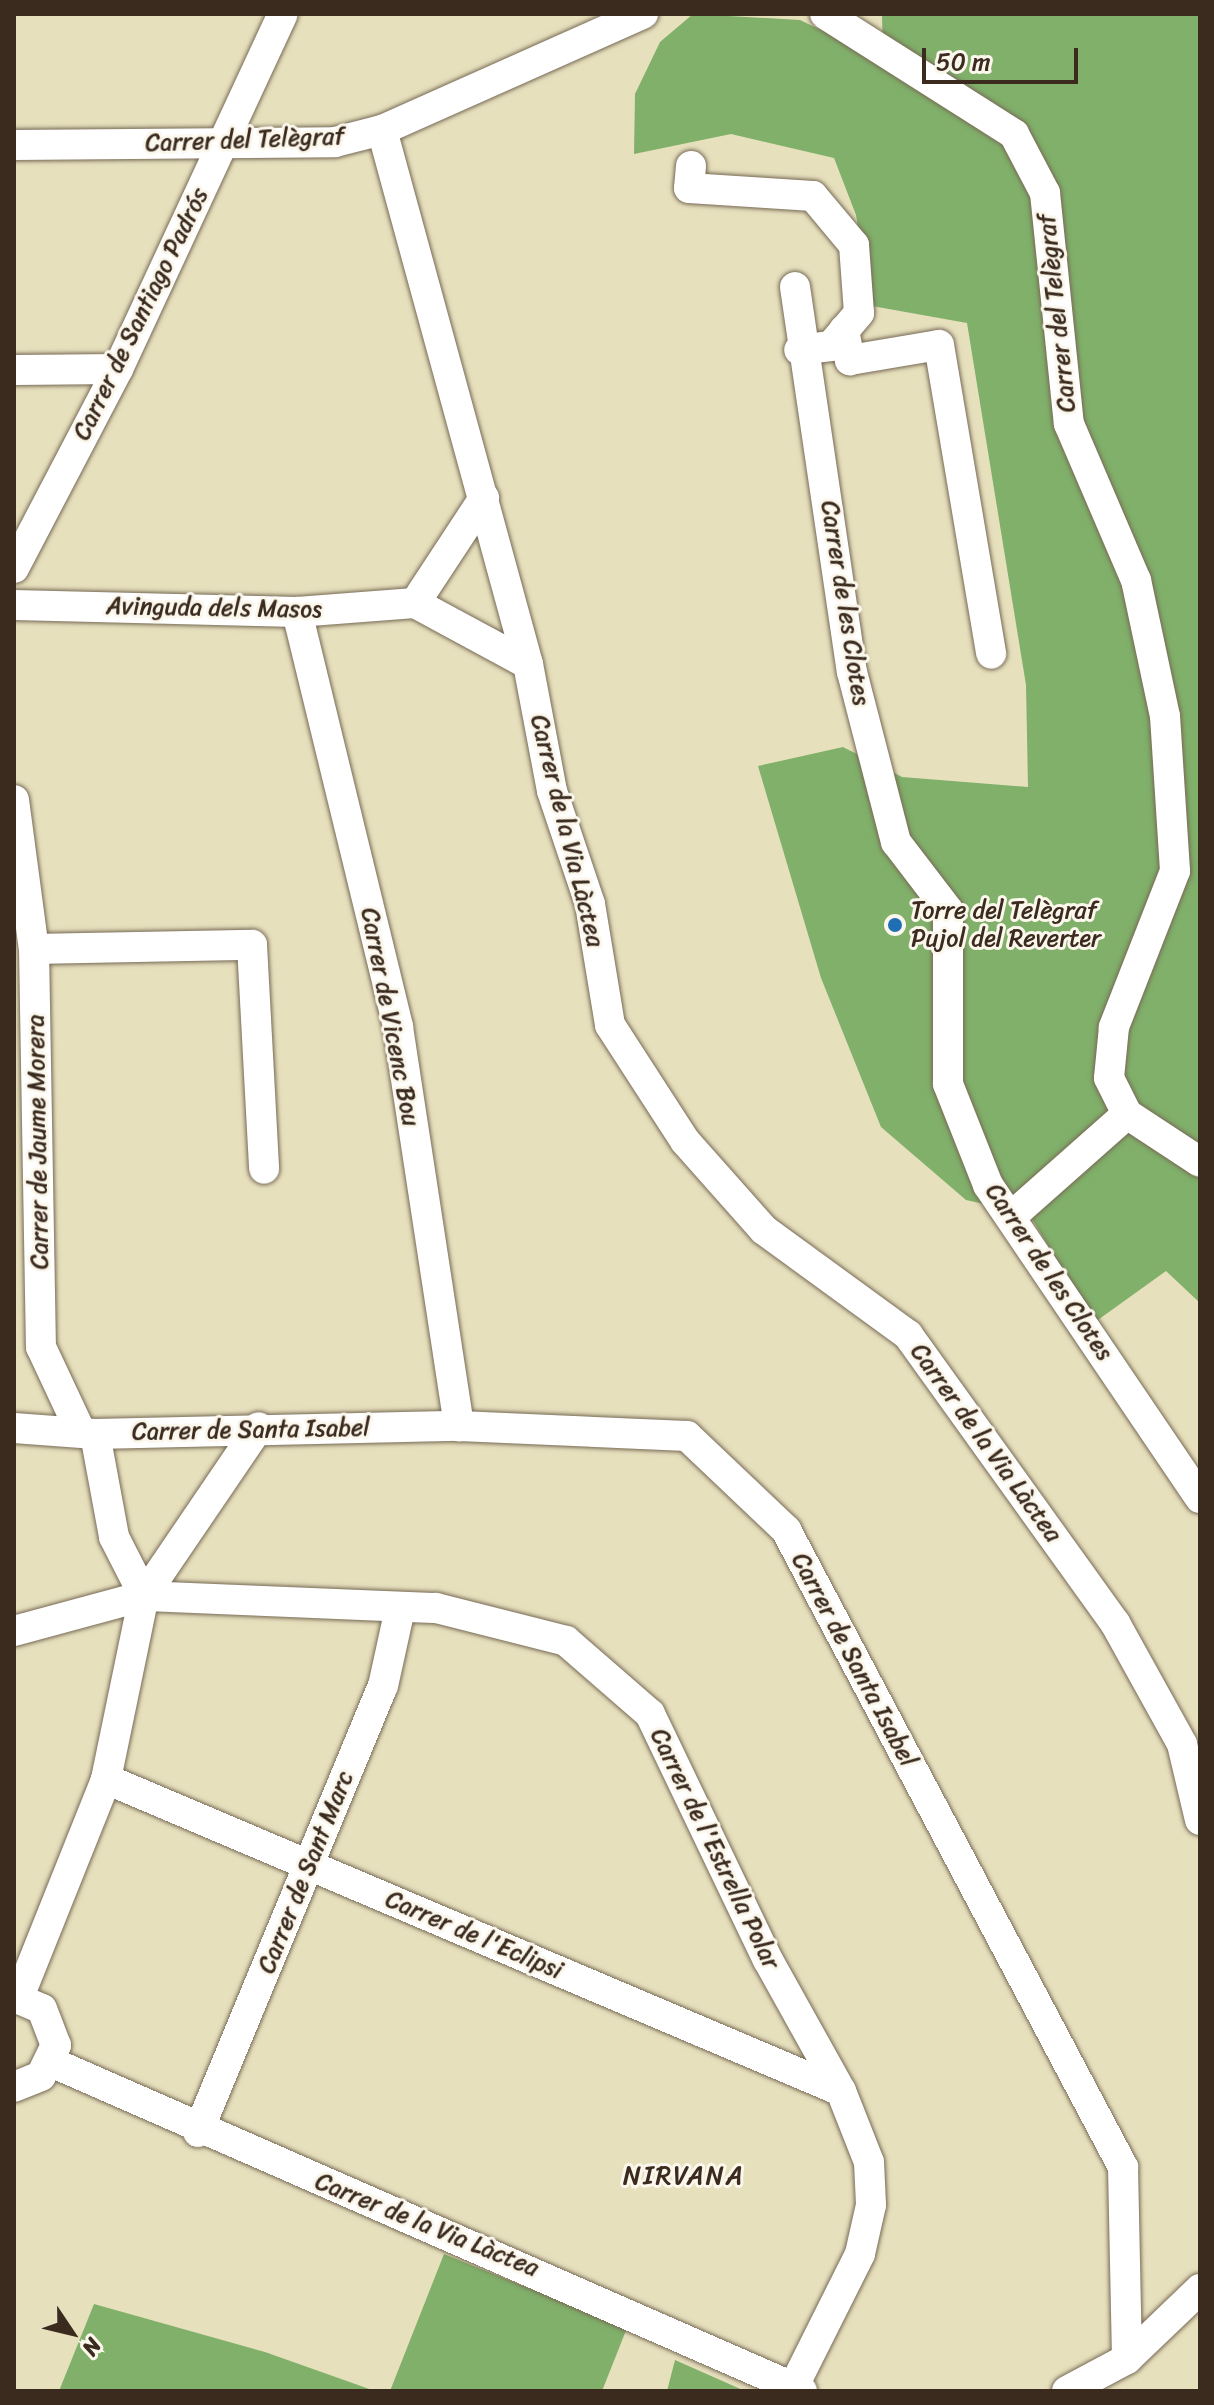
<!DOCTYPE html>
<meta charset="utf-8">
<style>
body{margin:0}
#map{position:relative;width:1214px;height:2405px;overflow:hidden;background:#e7e0bd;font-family:Sriracha,sans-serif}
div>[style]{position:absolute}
.forest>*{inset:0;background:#80b06a}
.roads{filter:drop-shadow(0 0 2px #776a56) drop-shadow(0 0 2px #776a56)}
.minor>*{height:30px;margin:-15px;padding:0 15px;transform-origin:15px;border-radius:15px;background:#fff}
.dots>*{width:22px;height:22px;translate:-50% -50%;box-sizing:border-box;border:4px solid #fbf7ec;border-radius:50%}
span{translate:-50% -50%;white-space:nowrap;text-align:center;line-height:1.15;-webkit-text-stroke:6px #fbf7ec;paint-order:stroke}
.street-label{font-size:24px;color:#3b2a1e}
.poi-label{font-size:24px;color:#3b2a1e}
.left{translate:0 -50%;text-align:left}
.neighbourhood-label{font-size:26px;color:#3b2a1e;letter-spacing:2px}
.frame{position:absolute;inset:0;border:16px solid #3b2a1e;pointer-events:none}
.north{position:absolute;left:32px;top:2293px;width:80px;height:80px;-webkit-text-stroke:6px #fbf7ec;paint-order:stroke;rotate:125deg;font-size:22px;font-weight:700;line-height:32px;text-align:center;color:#3b2a1e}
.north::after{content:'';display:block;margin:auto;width:28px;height:36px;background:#3b2a1e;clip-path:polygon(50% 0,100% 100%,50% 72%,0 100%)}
.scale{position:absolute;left:922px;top:48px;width:156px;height:36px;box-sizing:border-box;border:4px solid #3b2a1e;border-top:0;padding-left:10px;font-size:24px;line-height:28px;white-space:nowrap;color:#3b2a1e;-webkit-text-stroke:6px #fbf7ec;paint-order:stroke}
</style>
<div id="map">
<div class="forest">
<i style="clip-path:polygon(693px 14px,800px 20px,883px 60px,882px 14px,1200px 14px,1200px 1303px,1166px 1271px,1095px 1322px,1029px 1214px,966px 1200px,881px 1127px,821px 978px,758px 766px,843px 747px,902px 777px,1028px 787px,1026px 685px,967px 323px,872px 306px,856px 215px,834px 158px,731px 134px,634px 154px,635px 94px,660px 42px)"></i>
<i style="clip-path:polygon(444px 2254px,627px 2328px,602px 2391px,390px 2391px)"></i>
<i style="clip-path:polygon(94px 2304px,265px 2352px,375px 2391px,59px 2391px)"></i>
<i style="clip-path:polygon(675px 2360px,745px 2391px,667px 2391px)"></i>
</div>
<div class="roads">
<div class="minor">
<i style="left:825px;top:14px;width:224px;rotate:32.4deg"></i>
<i style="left:1014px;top:134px;width:67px;rotate:62.3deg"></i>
<i style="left:1045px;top:193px;width:232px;rotate:84.1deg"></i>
<i style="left:1069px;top:424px;width:170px;rotate:66.8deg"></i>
<i style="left:1136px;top:580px;width:139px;rotate:78deg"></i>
<i style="left:1165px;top:716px;width:155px;rotate:86.3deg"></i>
<i style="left:1175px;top:871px;width:168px;rotate:111.4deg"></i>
<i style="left:1114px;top:1027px;width:51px;rotate:95.6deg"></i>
<i style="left:1109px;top:1078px;width:40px;rotate:63.4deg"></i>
<i style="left:1127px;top:1114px;width:87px;rotate:33.3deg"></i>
<i style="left:382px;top:130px;width:554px;rotate:74.71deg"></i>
<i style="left:528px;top:664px;width:129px;rotate:79.3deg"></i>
<i style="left:552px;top:791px;width:119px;rotate:71.4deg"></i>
<i style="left:590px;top:904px;width:123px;rotate:80.6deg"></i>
<i style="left:610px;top:1025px;width:138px;rotate:57.1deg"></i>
<i style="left:685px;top:1141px;width:119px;rotate:48.4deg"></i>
<i style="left:764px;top:1230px;width:178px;rotate:36.1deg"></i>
<i style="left:908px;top:1335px;width:355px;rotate:54.3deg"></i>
<i style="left:1115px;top:1623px;width:138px;rotate:61deg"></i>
<i style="left:1182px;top:1744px;width:78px;rotate:76.7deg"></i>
<i style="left:14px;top:145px;width:321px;rotate:-0.5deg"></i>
<i style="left:335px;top:142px;width:49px;rotate:-14.3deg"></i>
<i style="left:382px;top:130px;width:286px;rotate:-24deg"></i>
<i style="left:691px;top:166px;width:22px;rotate:95deg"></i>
<i style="left:689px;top:188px;width:124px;rotate:3.7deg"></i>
<i style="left:813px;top:196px;width:64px;rotate:50.1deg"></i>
<i style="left:854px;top:245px;width:68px;rotate:85.8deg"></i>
<i style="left:859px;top:313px;width:43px;rotate:130.3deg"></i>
<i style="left:831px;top:346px;width:32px;rotate:173deg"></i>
<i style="left:795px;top:287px;width:389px;rotate:81.6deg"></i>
<i style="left:852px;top:672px;width:176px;rotate:75.5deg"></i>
<i style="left:896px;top:842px;width:86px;rotate:52.6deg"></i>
<i style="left:948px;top:910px;width:174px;rotate:90deg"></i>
<i style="left:948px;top:1084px;width:109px;rotate:68.4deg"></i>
<i style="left:988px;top:1185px;width:378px;rotate:55.9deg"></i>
<i style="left:844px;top:330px;width:31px;rotate:79deg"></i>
<i style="left:850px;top:360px;width:90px;rotate:-9.6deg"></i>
<i style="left:939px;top:345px;width:313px;rotate:80.4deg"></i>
<i style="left:14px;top:370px;width:104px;rotate:-0.6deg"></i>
<i style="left:14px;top:568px;width:225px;rotate:-62.4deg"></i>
<i style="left:118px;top:369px;width:391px;rotate:-65.1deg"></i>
<i style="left:415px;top:603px;width:126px;rotate:-56.7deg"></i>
<i style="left:14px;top:605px;width:283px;rotate:1.4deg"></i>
<i style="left:297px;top:612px;width:118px;rotate:-4.4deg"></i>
<i style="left:415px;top:603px;width:128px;rotate:28.4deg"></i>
<i style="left:297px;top:612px;width:427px;rotate:76.3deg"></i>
<i style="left:398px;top:1027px;width:404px;rotate:81.3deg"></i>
<i style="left:14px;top:800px;width:150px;rotate:82.4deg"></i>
<i style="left:34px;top:949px;width:398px;rotate:89deg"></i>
<i style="left:41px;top:1347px;width:89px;rotate:64.9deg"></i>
<i style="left:34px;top:949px;width:218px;rotate:-1.1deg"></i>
<i style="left:252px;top:945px;width:224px;rotate:86.9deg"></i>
<i style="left:1013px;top:1215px;width:152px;rotate:-41.5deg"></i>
<i style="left:14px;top:1428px;width:81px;rotate:4.2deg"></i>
<i style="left:95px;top:1434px;width:364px;rotate:-1.3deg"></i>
<i style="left:459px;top:1426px;width:228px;rotate:2.5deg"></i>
<i style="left:687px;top:1436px;width:137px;rotate:43.5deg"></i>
<i style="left:786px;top:1530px;width:721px;rotate:62.12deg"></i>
<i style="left:1123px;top:2167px;width:192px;rotate:88.8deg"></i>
<i style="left:95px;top:1434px;width:105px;rotate:79.5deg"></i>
<i style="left:114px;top:1537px;width:66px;rotate:63deg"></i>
<i style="left:14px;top:1631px;width:135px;rotate:-15.1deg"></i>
<i style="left:144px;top:1596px;width:292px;rotate:2.4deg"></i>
<i style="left:436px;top:1608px;width:134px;rotate:14.2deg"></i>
<i style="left:566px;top:1641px;width:111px;rotate:41deg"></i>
<i style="left:650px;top:1714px;width:273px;rotate:64.4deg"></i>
<i style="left:768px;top:1960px;width:150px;rotate:60.9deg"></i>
<i style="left:841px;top:2091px;width:76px;rotate:68.5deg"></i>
<i style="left:869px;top:2162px;width:43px;rotate:87.3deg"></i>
<i style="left:871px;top:2205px;width:50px;rotate:102.7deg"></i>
<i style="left:860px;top:2254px;width:150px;rotate:116.6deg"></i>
<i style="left:106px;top:1779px;width:798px;rotate:23deg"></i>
<i style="left:14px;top:1997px;width:30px;rotate:23deg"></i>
<i style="left:42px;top:2009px;width:39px;rotate:69deg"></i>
<i style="left:56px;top:2045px;width:34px;rotate:116deg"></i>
<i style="left:41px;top:2076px;width:29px;rotate:158deg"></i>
<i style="left:19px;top:1997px;width:235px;rotate:-68.2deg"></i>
<i style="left:106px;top:1779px;width:187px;rotate:-78.3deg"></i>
<i style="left:144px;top:1596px;width:204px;rotate:-55.8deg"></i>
<i style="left:51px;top:2062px;width:820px;rotate:23.66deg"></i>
<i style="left:198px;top:2132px;width:483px;rotate:-67.5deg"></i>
<i style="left:383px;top:1686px;width:79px;rotate:-77.6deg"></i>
<i style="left:1067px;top:2391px;width:68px;rotate:-28.1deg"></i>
<i style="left:1127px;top:2359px;width:101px;rotate:-43.8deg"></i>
</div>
</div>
<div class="dots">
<i style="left:895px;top:925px;background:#1f6fb2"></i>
</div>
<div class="street-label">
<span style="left:245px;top:140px;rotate:-2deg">Carrer del Telègraf</span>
<span style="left:1057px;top:313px;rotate:-96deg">Carrer del Telègraf</span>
<span style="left:141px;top:314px;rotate:-64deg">Carrer de Santiago Padrós</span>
<span style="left:845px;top:603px;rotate:81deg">Carrer de les Clotes</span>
<span style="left:214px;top:608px;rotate:1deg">Avinguda dels Masos</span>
<span style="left:567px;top:831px;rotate:76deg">Carrer de la Via Làctea</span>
<span style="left:390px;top:1017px;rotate:79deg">Carrer de Vicenc Bou</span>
<span style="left:38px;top:1142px;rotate:-91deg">Carrer de Jaume Morera</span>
<span style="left:1049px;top:1272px;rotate:56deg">Carrer de les Clotes</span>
<span style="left:251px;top:1430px;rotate:-1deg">Carrer de Santa Isabel</span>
<span style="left:986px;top:1443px;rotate:54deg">Carrer de la Via Làctea</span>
<span style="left:854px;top:1660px;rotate:62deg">Carrer de Santa Isabel</span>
<span style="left:715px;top:1849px;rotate:64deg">Carrer de l'Estrella Polar</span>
<span style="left:306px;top:1872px;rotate:-68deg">Carrer de Sant Marc</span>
<span style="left:474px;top:1935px;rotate:23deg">Carrer de l'Eclipsi</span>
<span style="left:427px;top:2225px;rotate:22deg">Carrer de la Via Làctea</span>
</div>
<div class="poi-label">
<span class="left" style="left:911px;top:925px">Torre del Telègraf<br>Pujol del Reverter</span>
</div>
<div class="neighbourhood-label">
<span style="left:684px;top:2176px">NIRVANA</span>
</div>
<div class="frame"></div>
<div class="north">N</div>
<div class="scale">50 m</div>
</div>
